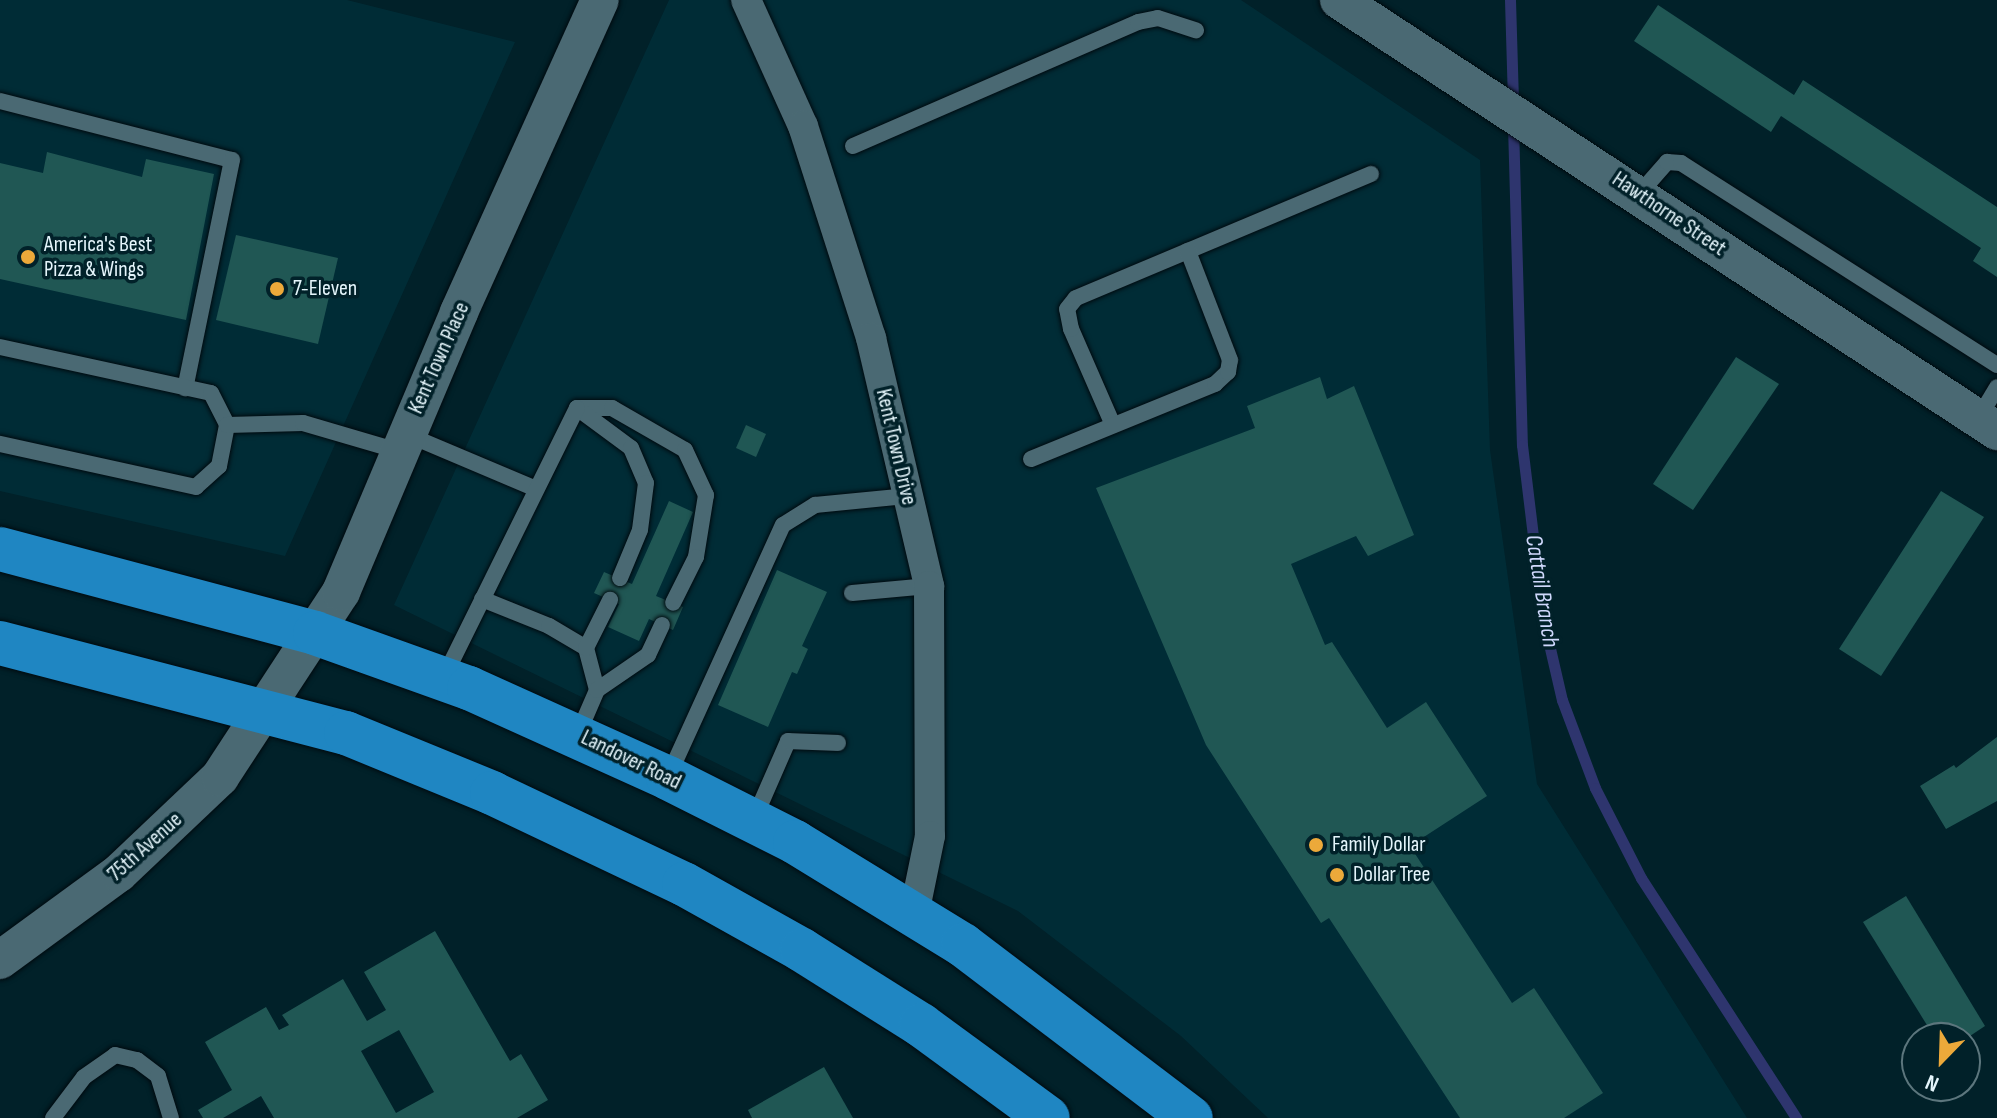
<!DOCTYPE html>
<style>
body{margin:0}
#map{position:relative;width:1997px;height:1118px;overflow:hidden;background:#012129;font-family:"Sofia Sans Condensed",sans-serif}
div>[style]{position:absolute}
.built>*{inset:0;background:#002c36}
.stream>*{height:11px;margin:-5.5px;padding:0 5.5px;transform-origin:5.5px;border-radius:5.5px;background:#2e356e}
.building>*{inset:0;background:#205754}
.roads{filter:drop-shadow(0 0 2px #000a0f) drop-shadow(0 0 2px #000a0f)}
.service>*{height:16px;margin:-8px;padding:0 8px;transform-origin:8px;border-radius:8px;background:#4a6973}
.minor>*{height:30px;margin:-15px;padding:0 15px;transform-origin:15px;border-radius:15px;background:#4a6973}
.tertiary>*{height:38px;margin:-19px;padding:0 19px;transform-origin:19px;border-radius:19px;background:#4a6973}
.primary>*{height:44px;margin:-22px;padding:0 22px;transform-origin:22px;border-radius:22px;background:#1f86c2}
.dots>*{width:22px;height:22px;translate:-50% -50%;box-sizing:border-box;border:4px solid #012129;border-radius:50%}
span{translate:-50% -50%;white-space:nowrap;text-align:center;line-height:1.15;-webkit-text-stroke:7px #012129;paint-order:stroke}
.street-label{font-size:22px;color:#e4f5fb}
.poi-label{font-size:22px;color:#e4f5fb}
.left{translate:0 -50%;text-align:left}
.water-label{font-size:24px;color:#cfd8fc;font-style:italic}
.north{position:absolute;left:1901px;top:1022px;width:80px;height:80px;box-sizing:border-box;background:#012129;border:2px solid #5c767d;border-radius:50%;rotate:203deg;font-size:22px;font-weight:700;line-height:32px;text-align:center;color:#e4f5fb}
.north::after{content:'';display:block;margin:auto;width:28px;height:36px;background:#eca93a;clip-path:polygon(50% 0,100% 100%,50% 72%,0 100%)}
</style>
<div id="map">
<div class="built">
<i style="clip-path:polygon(0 0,347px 0,515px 42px,285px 556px,0 491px)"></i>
<i style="clip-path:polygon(669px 0,1241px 0,1480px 160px,1490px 450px,1537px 784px,1747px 1118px,1268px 1118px,1181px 1036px,1018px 911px,394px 605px)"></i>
</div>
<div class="stream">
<i style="left:1510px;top:0;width:103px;rotate:88.3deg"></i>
<i style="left:1513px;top:125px;width:320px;rotate:88.4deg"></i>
<i style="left:1522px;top:445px;width:174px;rotate:83.1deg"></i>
<i style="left:1543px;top:618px;width:84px;rotate:77deg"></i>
<i style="left:1562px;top:700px;width:94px;rotate:69.4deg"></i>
<i style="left:1595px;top:788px;width:101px;rotate:62.9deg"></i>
<i style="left:1641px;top:878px;width:286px;rotate:57.1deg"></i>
</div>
<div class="building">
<i style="clip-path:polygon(1658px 5px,1794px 95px,1803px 80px,1997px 207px,1997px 277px,1973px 261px,1981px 248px,1781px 116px,1771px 132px,1634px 41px)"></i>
<i style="clip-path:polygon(47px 152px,142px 177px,146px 159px,214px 174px,186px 320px,0 279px,0 163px,43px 173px)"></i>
<i style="clip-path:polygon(236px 235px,338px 258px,318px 344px,216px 320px)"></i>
<i style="clip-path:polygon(1736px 357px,1779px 384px,1693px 510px,1653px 484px)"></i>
<i style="clip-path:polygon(1320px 377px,1327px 399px,1354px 386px,1414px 535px,1368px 556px,1356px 536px,1291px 564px,1325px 645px,1332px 642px,1387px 728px,1426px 702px,1487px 796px,1410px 846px,1512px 1003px,1534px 988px,1603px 1093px,1564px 1118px,1460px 1118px,1329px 918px,1321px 923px,1206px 745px,1096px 488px,1255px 428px,1247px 406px)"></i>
<i style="clip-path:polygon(746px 425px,766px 434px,756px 457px,736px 448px)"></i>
<i style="clip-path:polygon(1941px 491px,1984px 517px,1881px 676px,1839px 649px)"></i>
<i style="clip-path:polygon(669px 501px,693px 512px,656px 596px,683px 607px,673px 630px,649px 619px,639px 641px,608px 627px,619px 604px,594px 593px,604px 572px,632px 584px)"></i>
<i style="clip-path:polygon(777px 570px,827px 592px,802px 646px,808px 649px,797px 674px,792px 672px,768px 727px,718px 705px)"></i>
<i style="clip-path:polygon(1997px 737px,1997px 801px,1946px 829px,1920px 786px,1954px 765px,1956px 768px)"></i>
<i style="clip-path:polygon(1906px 896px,1985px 1026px,1967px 1038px,1935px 1038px,1863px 922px)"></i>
<i style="clip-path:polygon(evenodd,435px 931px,510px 1061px,521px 1054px,548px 1100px,517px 1118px,274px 1118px,261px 1096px,223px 1118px,203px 1118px,198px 1110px,232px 1090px,205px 1042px,266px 1007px,279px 1030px,289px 1025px,282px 1015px,343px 979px,367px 1021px,386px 1010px,364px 972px,435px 931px,399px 1030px,434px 1092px,396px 1113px,361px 1051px,399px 1030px)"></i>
<i style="clip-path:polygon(824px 1067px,853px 1118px,752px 1118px,748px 1110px)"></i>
</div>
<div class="roads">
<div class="service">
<i style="left:0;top:101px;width:239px;rotate:14.3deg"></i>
<i style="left:232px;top:160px;width:233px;rotate:101.6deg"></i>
<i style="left:853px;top:146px;width:311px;rotate:-23.5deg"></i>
<i style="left:1138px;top:22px;width:20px;rotate:-11deg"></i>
<i style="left:1158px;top:18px;width:40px;rotate:18deg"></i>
<i style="left:1639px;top:194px;width:43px;rotate:-48.8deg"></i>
<i style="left:1667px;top:162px;width:14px;rotate:4deg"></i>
<i style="left:1681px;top:163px;width:375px;rotate:32.6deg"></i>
<i style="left:0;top:347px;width:216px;rotate:12.3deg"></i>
<i style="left:211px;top:393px;width:36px;rotate:63deg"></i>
<i style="left:227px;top:425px;width:42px;rotate:101deg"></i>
<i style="left:219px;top:466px;width:31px;rotate:138deg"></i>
<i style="left:196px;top:487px;width:201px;rotate:-167.6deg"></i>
<i style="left:577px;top:408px;width:35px"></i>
<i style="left:612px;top:408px;width:84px;rotate:29.9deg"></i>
<i style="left:685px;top:450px;width:50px;rotate:65deg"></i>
<i style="left:706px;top:495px;width:63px;rotate:99.2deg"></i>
<i style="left:696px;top:557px;width:51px;rotate:116.6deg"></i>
<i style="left:577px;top:408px;width:67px;rotate:36.5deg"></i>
<i style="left:631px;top:448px;width:38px;rotate:67deg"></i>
<i style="left:646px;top:483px;width:47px;rotate:97.3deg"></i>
<i style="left:640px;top:530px;width:52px;rotate:112.6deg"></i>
<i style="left:1978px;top:419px;width:37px;rotate:-59deg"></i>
<i style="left:227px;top:425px;width:76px;rotate:-1.5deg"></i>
<i style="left:303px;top:423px;width:100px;rotate:16.3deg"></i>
<i style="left:1113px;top:425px;width:105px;rotate:-113.6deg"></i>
<i style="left:1071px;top:329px;width:20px;rotate:-101deg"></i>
<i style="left:1067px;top:309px;width:14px;rotate:-51deg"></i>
<i style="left:1076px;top:298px;width:320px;rotate:-22.8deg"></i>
<i style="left:406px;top:434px;width:141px;rotate:22.9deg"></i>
<i style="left:1031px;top:459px;width:199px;rotate:-22.2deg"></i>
<i style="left:1215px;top:384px;width:18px;rotate:-43deg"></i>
<i style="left:1228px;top:372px;width:12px;rotate:-81deg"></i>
<i style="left:1230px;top:360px;width:117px;rotate:-111.1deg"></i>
<i style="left:852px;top:593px;width:77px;rotate:-5.2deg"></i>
<i style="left:482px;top:599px;width:72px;rotate:21.9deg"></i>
<i style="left:549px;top:626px;width:43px;rotate:30.7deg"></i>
<i style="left:586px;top:648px;width:43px;rotate:75.3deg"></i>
<i style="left:586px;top:648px;width:54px;rotate:-63.4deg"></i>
<i style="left:444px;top:677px;width:300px;rotate:-63.7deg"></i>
<i style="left:578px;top:734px;width:48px;rotate:-66.6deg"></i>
<i style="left:597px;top:690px;width:62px;rotate:-34.5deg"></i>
<i style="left:648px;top:655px;width:33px;rotate:-65deg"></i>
<i style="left:668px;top:777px;width:277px;rotate:-65.5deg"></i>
<i style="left:783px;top:525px;width:38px;rotate:-32deg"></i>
<i style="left:815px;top:505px;width:91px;rotate:-5.6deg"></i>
<i style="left:754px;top:819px;width:85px;rotate:-66.4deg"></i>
<i style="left:788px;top:741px;width:50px;rotate:2.3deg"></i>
<i style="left:53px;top:1118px;width:51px;rotate:-52.9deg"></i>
<i style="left:84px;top:1077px;width:38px;rotate:-35deg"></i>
<i style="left:115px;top:1055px;width:23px;rotate:13deg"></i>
<i style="left:137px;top:1060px;width:26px;rotate:37deg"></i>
<i style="left:158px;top:1076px;width:44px;rotate:72.8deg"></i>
</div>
<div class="minor">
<i style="left:746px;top:0;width:138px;rotate:65.7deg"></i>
<i style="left:803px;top:126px;width:223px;rotate:72.2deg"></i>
<i style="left:871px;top:338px;width:255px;rotate:76.8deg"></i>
<i style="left:929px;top:586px;width:250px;rotate:89.8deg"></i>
<i style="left:930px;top:836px;width:80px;rotate:101.6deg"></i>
</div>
<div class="tertiary">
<i style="left:1339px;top:0;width:787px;rotate:33.23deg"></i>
<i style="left:0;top:960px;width:147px;rotate:-36.2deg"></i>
<i style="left:119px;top:873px;width:139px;rotate:-43.5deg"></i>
<i style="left:220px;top:777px;width:221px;rotate:-56.8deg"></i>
<i style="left:341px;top:592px;width:304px;rotate:-67.1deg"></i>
<i style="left:459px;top:312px;width:342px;rotate:-65.7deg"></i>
</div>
<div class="primary">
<i style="left:0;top:549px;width:326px;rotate:14.9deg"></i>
<i style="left:315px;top:633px;width:164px;rotate:19.7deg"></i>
<i style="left:469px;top:688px;width:218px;rotate:24.3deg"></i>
<i style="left:668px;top:778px;width:142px;rotate:26.7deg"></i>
<i style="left:795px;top:842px;width:197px;rotate:31.5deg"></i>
<i style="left:963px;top:945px;width:286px;rotate:37.2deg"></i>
<i style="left:0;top:643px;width:358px;rotate:14.6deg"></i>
<i style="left:346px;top:733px;width:158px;rotate:22.3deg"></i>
<i style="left:492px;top:793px;width:212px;rotate:25.4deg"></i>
<i style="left:684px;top:884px;width:135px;rotate:29.2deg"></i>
<i style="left:802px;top:950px;width:141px;rotate:32.2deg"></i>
<i style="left:921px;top:1025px;width:157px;rotate:36.2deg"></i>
</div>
</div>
<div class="dots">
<i style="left:28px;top:257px;background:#eca93a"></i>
<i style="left:277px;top:289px;background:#eca93a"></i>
<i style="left:1316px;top:845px;background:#eca93a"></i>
<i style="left:1337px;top:875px;background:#eca93a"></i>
</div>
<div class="street-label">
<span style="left:1669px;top:214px;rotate:34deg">Hawthorne Street</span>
<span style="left:439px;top:358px;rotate:-66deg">Kent Town Place</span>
<span style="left:896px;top:447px;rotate:77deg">Kent Town Drive</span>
<span style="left:631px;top:760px;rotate:26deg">Landover Road</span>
<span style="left:145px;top:847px;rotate:-42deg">75th Avenue</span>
</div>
<div class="poi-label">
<span class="left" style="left:44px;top:257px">America's Best<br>Pizza &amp; Wings</span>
<span class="left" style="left:293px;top:289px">7-Eleven</span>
<span class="left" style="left:1332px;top:845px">Family Dollar</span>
<span class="left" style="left:1353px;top:875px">Dollar Tree</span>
</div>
<div class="water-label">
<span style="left:1542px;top:591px;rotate:81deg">Cattail Branch</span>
</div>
<div class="north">N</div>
</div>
